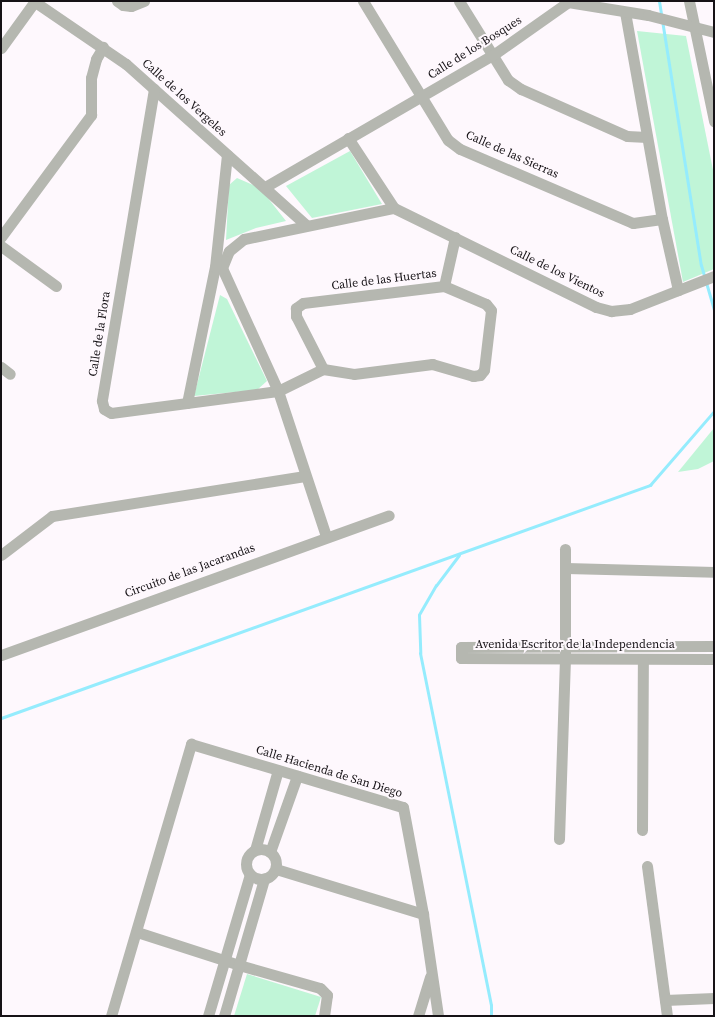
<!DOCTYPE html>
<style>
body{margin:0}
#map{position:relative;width:715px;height:1017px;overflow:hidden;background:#fef8fd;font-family:"Source Serif 4",serif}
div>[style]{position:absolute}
.green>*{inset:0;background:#c0f5d7}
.stream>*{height:3px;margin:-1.5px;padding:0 1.5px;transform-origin:1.5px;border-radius:1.5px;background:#95ecfd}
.minor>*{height:11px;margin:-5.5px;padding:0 5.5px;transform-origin:5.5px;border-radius:5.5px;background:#b5b7b0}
.minor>.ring{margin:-5.5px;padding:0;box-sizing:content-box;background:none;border:11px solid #b5b7b0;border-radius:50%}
span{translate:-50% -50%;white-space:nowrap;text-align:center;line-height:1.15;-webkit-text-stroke:4px #fef8fd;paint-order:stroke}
.street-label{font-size:12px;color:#161216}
.frame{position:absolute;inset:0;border:2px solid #161216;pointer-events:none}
</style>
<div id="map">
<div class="green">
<i style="clip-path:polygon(637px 31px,686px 36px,714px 175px,714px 269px,683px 282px)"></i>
<i style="clip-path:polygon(350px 151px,382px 204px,312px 218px,286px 186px)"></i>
<i style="clip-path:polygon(237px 178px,260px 188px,286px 221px,256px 228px,226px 240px,229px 185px)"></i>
<i style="clip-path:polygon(220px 295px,227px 299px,267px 381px,257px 390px,194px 396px)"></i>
<i style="clip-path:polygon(714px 428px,714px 461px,698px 469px,678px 472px)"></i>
<i style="clip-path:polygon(247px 974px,321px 997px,315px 1016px,234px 1016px)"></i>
</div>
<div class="stream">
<i style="left:659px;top:1px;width:267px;rotate:81deg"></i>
<i style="left:701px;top:265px;width:47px;rotate:73.9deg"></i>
<i style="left:459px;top:555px;width:38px;rotate:127deg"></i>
<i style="left:436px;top:585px;width:34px;rotate:120deg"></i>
<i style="left:419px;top:615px;width:38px;rotate:88deg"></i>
<i style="left:420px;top:653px;width:359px;rotate:78.6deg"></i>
<i style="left:491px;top:1005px;width:11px;rotate:90deg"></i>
<i style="left:1px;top:718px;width:690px;rotate:-19.75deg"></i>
<i style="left:650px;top:485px;width:98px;rotate:-49.1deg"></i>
</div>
<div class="minor">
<i style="left:117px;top:1px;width:7px;rotate:34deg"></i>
<i style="left:123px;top:5px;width:8px;rotate:7deg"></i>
<i style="left:131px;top:6px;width:14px;rotate:-21deg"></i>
<i style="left:363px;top:1px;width:163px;rotate:58.6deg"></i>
<i style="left:448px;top:140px;width:15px;rotate:37deg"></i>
<i style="left:460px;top:149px;width:188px;rotate:23.2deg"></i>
<i style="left:633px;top:223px;width:29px;rotate:-8deg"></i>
<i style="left:459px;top:1px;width:93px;rotate:58.2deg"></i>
<i style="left:508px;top:80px;width:16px;rotate:35deg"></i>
<i style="left:521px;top:89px;width:116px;rotate:23.9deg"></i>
<i style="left:627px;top:136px;width:20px;rotate:3deg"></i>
<i style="left:689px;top:1px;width:123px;rotate:78.2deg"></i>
<i style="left:35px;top:2px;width:110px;rotate:34.3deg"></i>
<i style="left:126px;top:64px;width:241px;rotate:41.8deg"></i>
<i style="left:625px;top:12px;width:210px;rotate:79.9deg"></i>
<i style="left:662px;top:219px;width:73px;rotate:77.3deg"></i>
<i style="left:1px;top:48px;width:58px;rotate:-54.1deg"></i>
<i style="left:154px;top:89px;width:316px;rotate:99.5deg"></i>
<i style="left:102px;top:401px;width:8px;rotate:76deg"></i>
<i style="left:104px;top:409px;width:8px;rotate:30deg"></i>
<i style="left:111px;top:413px;width:168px;rotate:-7.5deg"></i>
<i style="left:278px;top:391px;width:50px;rotate:-26.1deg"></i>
<i style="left:323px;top:369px;width:31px;rotate:9deg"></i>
<i style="left:354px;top:374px;width:79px;rotate:-7.3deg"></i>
<i style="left:432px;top:364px;width:43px;rotate:16.3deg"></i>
<i style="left:473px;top:376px;width:7px;rotate:-8deg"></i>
<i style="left:480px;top:375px;width:6px;rotate:-51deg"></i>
<i style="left:484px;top:370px;width:60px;rotate:-83.3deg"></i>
<i style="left:491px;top:310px;width:8px;rotate:-130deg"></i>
<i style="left:486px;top:304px;width:46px;rotate:-156.8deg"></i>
<i style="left:444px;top:286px;width:142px;rotate:173.1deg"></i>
<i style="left:303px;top:303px;width:9px;rotate:144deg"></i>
<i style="left:296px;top:308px;width:8px;rotate:90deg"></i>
<i style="left:296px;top:316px;width:59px;rotate:63deg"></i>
<i style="left:348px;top:138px;width:84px;rotate:56.7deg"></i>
<i style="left:394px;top:208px;width:225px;rotate:26.1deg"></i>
<i style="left:596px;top:307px;width:16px;rotate:15deg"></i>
<i style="left:611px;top:311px;width:19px;rotate:-6deg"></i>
<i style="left:630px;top:309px;width:90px;rotate:-21.4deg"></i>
<i style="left:265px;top:187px;width:263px;rotate:-30.1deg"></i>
<i style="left:493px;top:55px;width:92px;rotate:-35.2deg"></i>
<i style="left:568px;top:2px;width:81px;rotate:9.2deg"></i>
<i style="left:648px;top:15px;width:68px;rotate:14.4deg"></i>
<i style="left:1px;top:237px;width:152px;rotate:-53.6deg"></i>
<i style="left:91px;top:115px;width:37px;rotate:-90deg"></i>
<i style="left:91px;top:78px;width:20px;rotate:-75deg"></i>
<i style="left:96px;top:59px;width:14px;rotate:-60deg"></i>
<i style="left:1px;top:246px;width:68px;rotate:36deg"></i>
<i style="left:222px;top:268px;width:135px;rotate:65.5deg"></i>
<i style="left:278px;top:391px;width:153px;rotate:71.7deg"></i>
<i style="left:222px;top:268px;width:18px;rotate:-68deg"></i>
<i style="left:229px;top:251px;width:19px;rotate:-39deg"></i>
<i style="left:244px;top:239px;width:153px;rotate:-11.7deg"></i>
<i style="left:444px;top:286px;width:50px;rotate:-77.3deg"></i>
<i style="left:1px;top:367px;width:11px;rotate:38deg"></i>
<i style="left:187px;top:403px;width:139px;rotate:-78.4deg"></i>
<i style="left:215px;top:267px;width:113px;rotate:-83.9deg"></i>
<i style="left:1px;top:555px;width:64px;rotate:-37.4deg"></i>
<i style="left:52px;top:516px;width:256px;rotate:-9deg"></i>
<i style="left:566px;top:568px;width:148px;rotate:1.5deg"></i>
<i style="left:1px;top:655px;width:412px;rotate:-19.8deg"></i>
<i style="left:713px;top:659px;width:252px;rotate:-179.8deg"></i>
<i style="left:461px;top:658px;width:11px;rotate:-90deg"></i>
<i style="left:461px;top:647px;width:253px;rotate:-0.2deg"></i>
<i style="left:642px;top:830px;width:171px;rotate:-89.7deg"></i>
<i style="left:559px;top:839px;width:180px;rotate:-88.1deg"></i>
<i style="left:565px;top:659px;width:110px;rotate:-90deg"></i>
<i class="ring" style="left:246px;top:849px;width:19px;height:19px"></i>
<i style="left:255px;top:850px;width:83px;rotate:-74deg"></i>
<i style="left:270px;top:852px;width:81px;rotate:-70.4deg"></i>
<i style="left:647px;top:866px;width:150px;rotate:82.4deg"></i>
<i style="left:276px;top:869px;width:154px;rotate:17deg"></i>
<i style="left:137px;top:932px;width:107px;rotate:17.9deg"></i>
<i style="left:239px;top:965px;width:84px;rotate:15.9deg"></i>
<i style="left:320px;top:988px;width:10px;rotate:45deg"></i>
<i style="left:327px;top:995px;width:21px;rotate:98deg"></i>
<i style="left:665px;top:1000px;width:49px;rotate:-2.3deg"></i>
<i style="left:111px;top:1016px;width:284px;rotate:-73.6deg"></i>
<i style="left:191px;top:744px;width:221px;rotate:16.6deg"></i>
<i style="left:403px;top:807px;width:109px;rotate:79.4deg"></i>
<i style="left:423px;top:914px;width:103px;rotate:81.6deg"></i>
<i style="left:208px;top:1016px;width:148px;rotate:-73.5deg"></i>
<i style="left:224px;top:1016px;width:143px;rotate:-73.7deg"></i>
<i style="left:418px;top:1016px;width:41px;rotate:-72.9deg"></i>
</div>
<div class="street-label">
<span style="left:475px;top:48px;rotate:-32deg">Calle de los Bosques</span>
<span style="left:184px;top:98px;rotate:42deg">Calle de los Vergeles</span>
<span style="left:512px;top:155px;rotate:24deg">Calle de las Sierras</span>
<span style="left:557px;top:272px;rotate:26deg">Calle de los Vientos</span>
<span style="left:384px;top:280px;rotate:-7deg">Calle de las Huertas</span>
<span style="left:100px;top:334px;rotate:-81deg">Calle de la Flora</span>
<span style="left:190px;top:571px;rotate:-20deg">Circuito de las Jacarandas</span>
<span style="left:575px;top:645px">Avenida Escritor de la Independencia</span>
<span style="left:329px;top:772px;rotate:17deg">Calle Hacienda de San Diego</span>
</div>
<div class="frame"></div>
</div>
